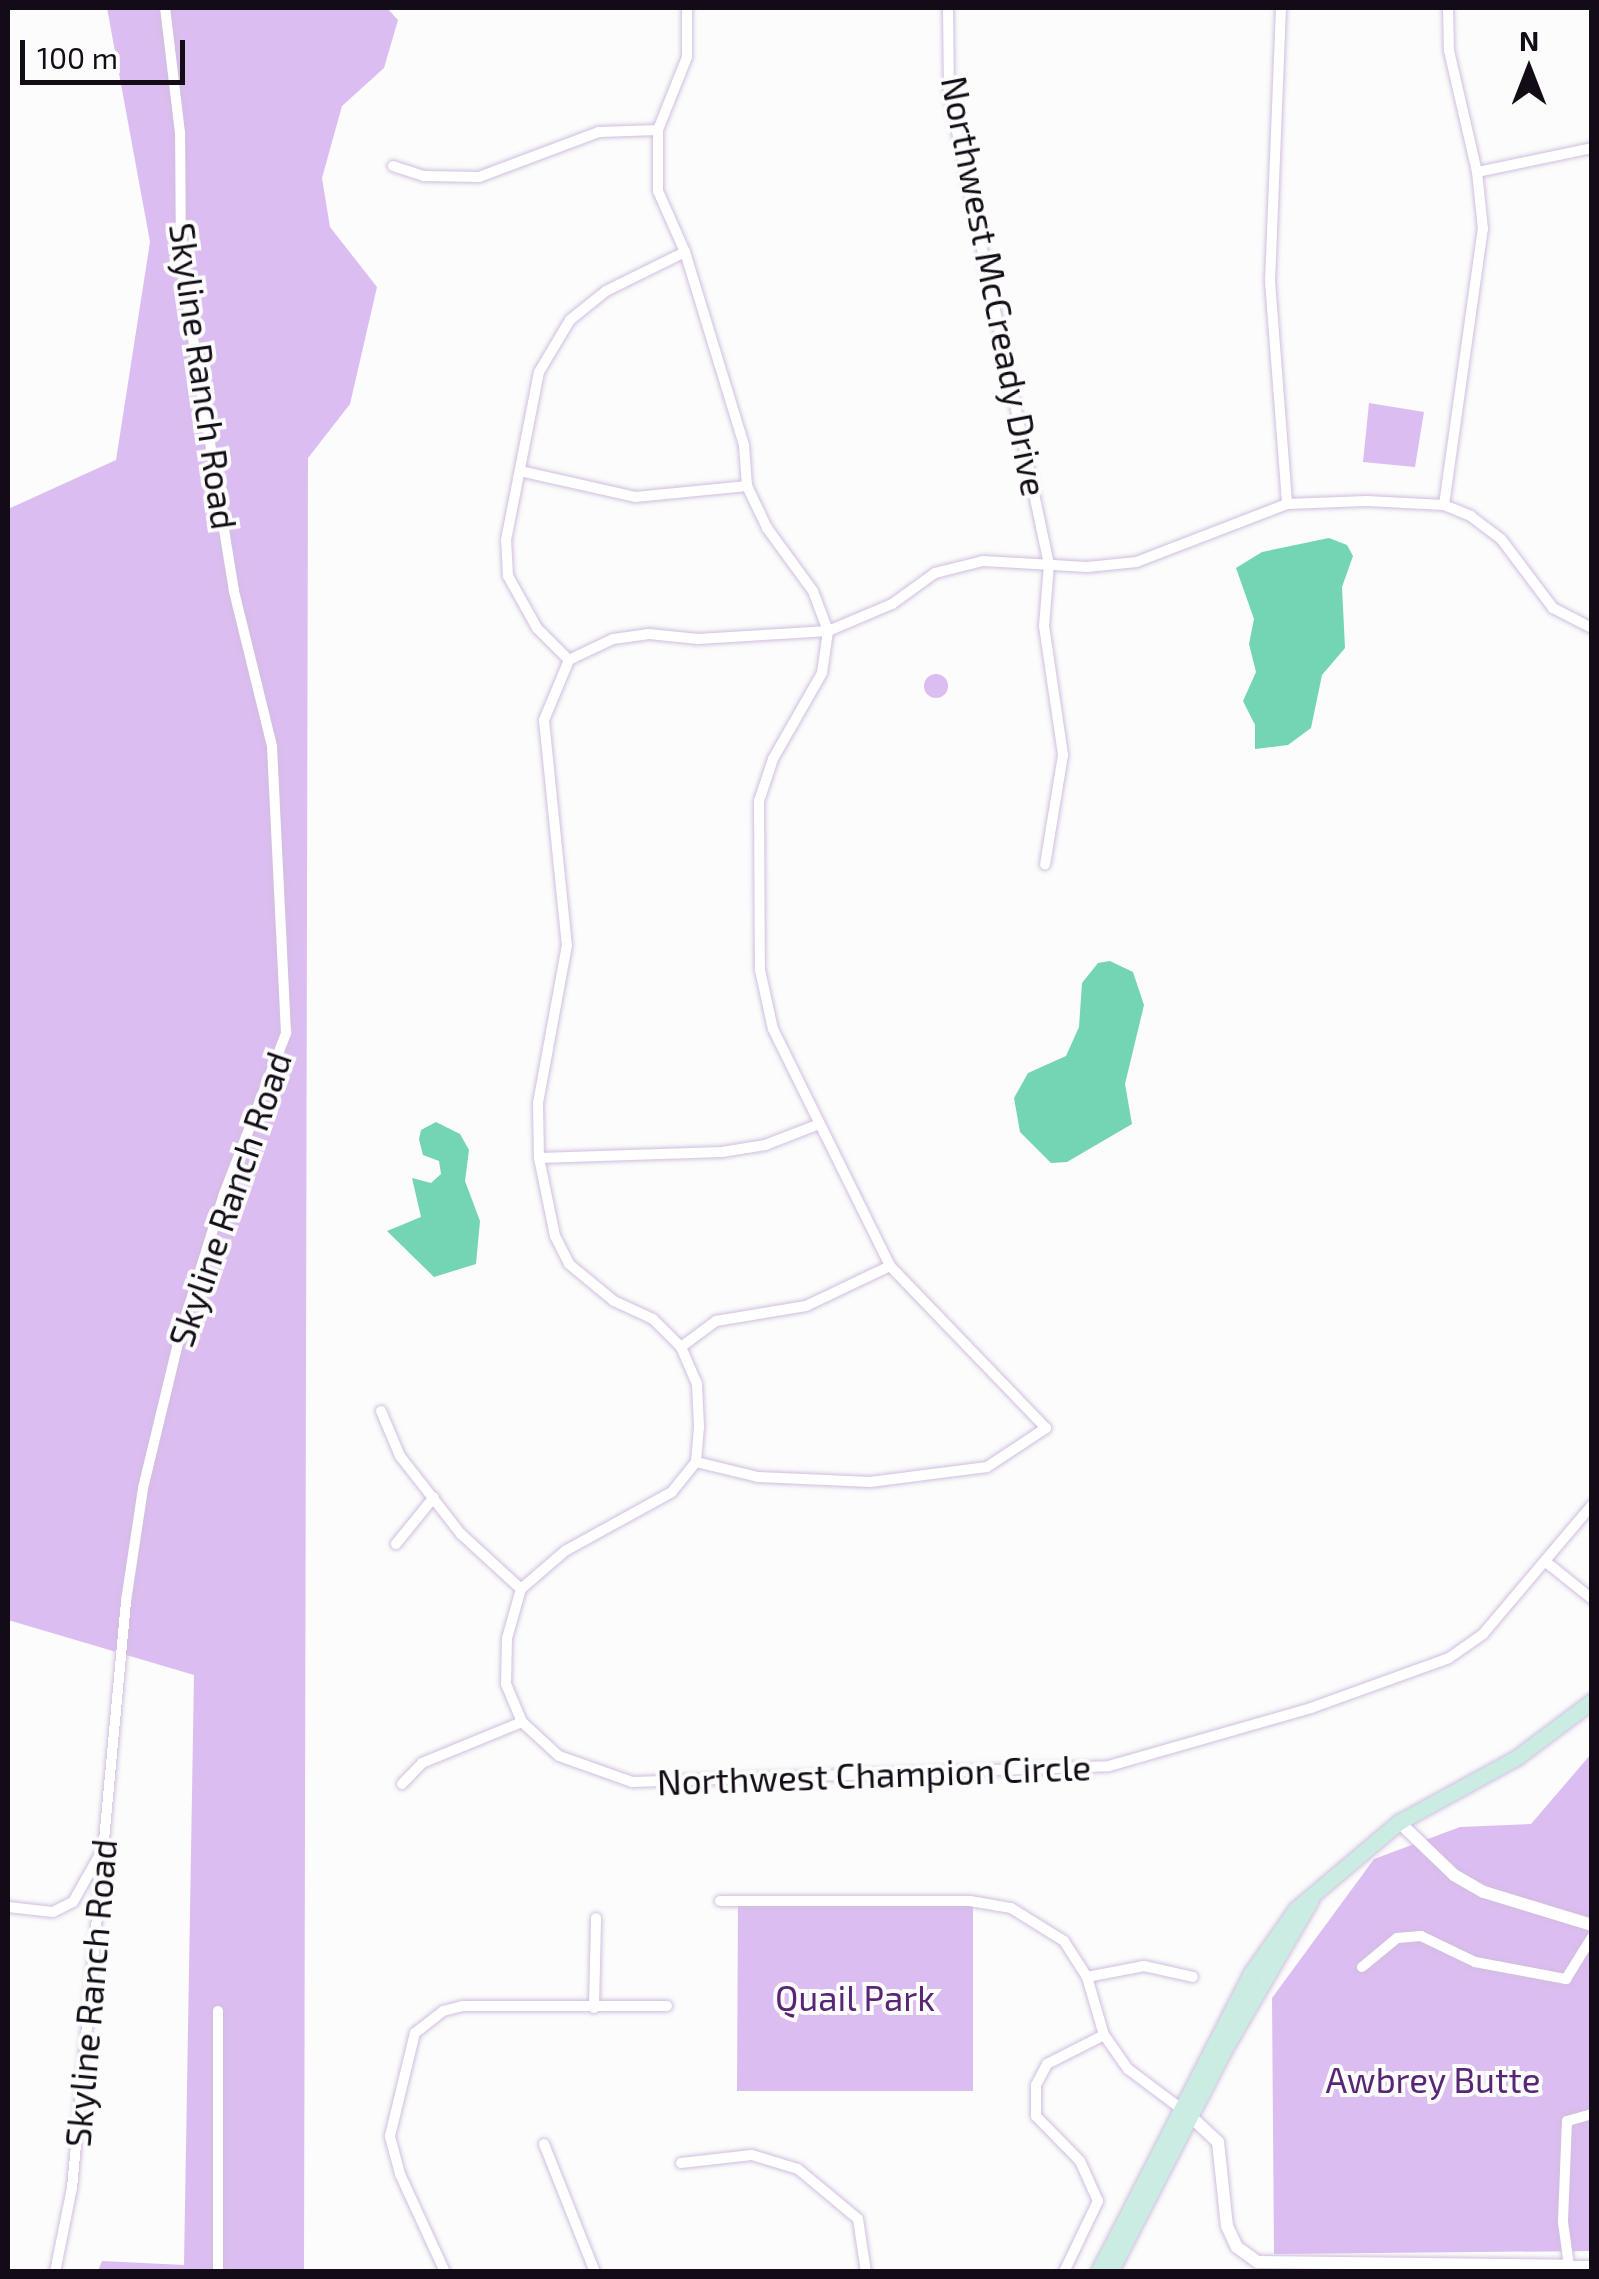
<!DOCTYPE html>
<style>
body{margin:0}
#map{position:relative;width:1599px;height:2279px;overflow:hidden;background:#fbfcfb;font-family:"Exo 2",sans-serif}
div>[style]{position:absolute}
.green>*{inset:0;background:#dcbdf1}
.round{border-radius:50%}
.water>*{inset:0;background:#74d5b5}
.roads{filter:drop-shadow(0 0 2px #d1bedf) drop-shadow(0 0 2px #d1bedf)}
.minor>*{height:10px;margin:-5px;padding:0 5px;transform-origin:5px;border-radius:5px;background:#fff}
.tertiary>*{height:12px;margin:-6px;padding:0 6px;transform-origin:6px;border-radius:6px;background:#fff}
.secondary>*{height:15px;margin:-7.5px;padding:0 7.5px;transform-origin:7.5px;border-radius:7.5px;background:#caece2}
span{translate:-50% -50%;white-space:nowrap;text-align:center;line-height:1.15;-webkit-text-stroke:8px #fbfcfb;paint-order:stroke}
.street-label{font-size:35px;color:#130c17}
.park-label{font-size:35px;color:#582675}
.frame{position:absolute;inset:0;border:10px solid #130c17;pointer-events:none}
.north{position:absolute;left:1479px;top:20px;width:100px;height:100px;-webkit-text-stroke:8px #fbfcfb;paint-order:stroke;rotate:0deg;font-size:28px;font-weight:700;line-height:40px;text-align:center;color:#130c17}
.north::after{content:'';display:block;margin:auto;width:35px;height:45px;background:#130c17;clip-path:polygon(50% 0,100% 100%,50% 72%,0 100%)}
.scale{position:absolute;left:20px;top:40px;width:165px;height:45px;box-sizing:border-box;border:5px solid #130c17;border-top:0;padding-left:12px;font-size:30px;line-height:35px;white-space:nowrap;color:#130c17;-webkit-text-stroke:8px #fbfcfb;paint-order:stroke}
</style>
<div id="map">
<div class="green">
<i style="clip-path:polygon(107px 8px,387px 8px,398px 20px,384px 68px,342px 106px,322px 178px,330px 227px,377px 287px,350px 404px,308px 458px,304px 2271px,98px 2271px,102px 2261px,184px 2265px,194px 1675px,8px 1620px,8px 509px,116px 460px,150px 242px)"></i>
<i style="clip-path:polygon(1369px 403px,1424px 412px,1415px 467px,1363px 462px)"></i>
<i class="round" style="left:924px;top:674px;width:24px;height:24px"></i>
<i style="clip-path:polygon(1591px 1754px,1591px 2251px,1274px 2254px,1272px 1998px,1374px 1859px,1460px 1827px,1531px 1824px)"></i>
<i style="clip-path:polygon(738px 1903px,973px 1903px,973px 2091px,737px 2091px)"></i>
</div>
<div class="water">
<i style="clip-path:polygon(1329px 538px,1347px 545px,1353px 556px,1342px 587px,1345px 648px,1322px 675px,1311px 728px,1288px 745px,1255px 749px,1255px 725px,1243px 701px,1256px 672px,1249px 644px,1254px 619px,1236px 568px,1262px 552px)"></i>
<i style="clip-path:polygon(1110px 961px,1133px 972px,1144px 1005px,1125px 1084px,1132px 1124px,1067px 1162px,1051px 1163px,1020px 1132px,1014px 1098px,1028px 1073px,1066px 1056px,1079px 1027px,1082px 983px,1098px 963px)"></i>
<i style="clip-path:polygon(436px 1122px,460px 1134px,469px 1150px,465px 1181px,480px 1221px,476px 1264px,434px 1277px,387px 1231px,421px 1217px,412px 1178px,431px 1183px,441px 1174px,439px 1161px,423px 1155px,419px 1139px,421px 1130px)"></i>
</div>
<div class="roads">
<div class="minor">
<i style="left:687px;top:8px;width:49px;rotate:90deg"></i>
<i style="left:687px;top:57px;width:79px;rotate:111.7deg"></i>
<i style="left:658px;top:130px;width:61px;rotate:90deg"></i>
<i style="left:658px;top:191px;width:67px;rotate:66.1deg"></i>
<i style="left:685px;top:252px;width:202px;rotate:73deg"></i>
<i style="left:744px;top:445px;width:41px;rotate:85.8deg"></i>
<i style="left:747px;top:486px;width:47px;rotate:64.5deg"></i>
<i style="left:767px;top:528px;width:78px;rotate:53.9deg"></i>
<i style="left:813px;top:591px;width:43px;rotate:69.4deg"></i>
<i style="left:828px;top:631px;width:42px;rotate:98.1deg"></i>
<i style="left:822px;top:673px;width:99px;rotate:119.7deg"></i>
<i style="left:773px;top:759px;width:44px;rotate:108.4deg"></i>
<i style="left:759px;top:801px;width:169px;rotate:89.7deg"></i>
<i style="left:760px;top:970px;width:60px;rotate:77.6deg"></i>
<i style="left:773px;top:1029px;width:264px;rotate:63.7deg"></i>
<i style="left:890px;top:1266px;width:225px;rotate:46.1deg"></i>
<i style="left:1046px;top:1428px;width:71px;rotate:146.5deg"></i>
<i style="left:987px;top:1467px;width:118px;rotate:172.7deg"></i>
<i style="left:870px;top:1482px;width:112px;rotate:-177.4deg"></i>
<i style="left:758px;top:1477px;width:64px;rotate:-166.4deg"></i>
<i style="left:948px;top:8px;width:86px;rotate:89.3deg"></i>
<i style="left:949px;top:94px;width:481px;rotate:78deg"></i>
<i style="left:1049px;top:564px;width:62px;rotate:94.6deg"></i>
<i style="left:1044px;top:626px;width:130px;rotate:81.6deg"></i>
<i style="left:1063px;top:755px;width:111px;rotate:99.3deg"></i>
<i style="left:1281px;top:8px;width:273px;rotate:92.3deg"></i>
<i style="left:1270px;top:281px;width:224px;rotate:85.6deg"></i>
<i style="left:393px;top:166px;width:33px;rotate:18deg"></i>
<i style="left:424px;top:176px;width:55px;rotate:1deg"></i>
<i style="left:479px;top:177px;width:128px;rotate:-20.6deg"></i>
<i style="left:599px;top:132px;width:59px;rotate:-1.9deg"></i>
<i style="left:1477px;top:172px;width:117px;rotate:-11.8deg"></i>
<i style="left:520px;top:471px;width:118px;rotate:12.7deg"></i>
<i style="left:635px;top:497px;width:113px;rotate:-5.6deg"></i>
<i style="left:1444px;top:505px;width:279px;rotate:-82deg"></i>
<i style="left:1483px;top:229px;width:57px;rotate:-96deg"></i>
<i style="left:1477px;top:172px;width:124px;rotate:-103deg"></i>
<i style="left:1449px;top:51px;width:43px;rotate:-91.3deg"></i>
<i style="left:1592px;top:628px;width:44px;rotate:-152.9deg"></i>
<i style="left:1553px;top:608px;width:86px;rotate:-127deg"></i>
<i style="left:1501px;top:539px;width:38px;rotate:-143deg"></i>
<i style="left:1471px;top:516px;width:29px;rotate:-158deg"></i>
<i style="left:1444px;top:505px;width:78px;rotate:-177.1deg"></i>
<i style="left:1366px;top:501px;width:79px;rotate:177.8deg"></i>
<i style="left:1287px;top:504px;width:161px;rotate:158.9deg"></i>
<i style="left:1137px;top:562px;width:50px;rotate:174.3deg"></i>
<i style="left:1087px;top:567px;width:104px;rotate:-176.7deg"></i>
<i style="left:983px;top:561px;width:49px;rotate:166deg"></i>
<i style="left:935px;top:573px;width:53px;rotate:144.2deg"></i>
<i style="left:892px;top:604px;width:69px;rotate:157.1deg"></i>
<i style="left:828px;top:631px;width:130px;rotate:176.5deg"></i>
<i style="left:698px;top:639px;width:49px;rotate:-174.2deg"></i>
<i style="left:649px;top:634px;width:36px;rotate:172deg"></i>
<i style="left:613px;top:639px;width:49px;rotate:154.5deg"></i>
<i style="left:569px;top:660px;width:65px;rotate:112.6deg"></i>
<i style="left:544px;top:720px;width:226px;rotate:84.2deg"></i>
<i style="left:567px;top:945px;width:161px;rotate:100.4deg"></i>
<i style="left:538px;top:1103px;width:55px;rotate:89deg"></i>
<i style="left:539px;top:1158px;width:80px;rotate:78.4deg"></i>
<i style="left:555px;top:1236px;width:31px;rotate:63deg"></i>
<i style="left:569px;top:1264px;width:58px;rotate:39.4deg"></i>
<i style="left:614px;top:1301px;width:43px;rotate:24.8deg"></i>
<i style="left:653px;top:1319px;width:40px;rotate:45deg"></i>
<i style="left:681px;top:1347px;width:40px;rotate:66.6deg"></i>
<i style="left:697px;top:1384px;width:43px;rotate:87.3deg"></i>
<i style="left:699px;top:1427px;width:35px;rotate:95deg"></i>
<i style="left:696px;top:1462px;width:38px;rotate:129deg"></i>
<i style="left:672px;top:1492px;width:122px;rotate:151.1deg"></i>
<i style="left:565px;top:1551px;width:58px;rotate:139.2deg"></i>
<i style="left:521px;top:1589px;width:51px;rotate:105.9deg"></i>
<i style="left:507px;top:1638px;width:46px;rotate:91.2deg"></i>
<i style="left:506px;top:1684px;width:41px;rotate:67.2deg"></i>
<i style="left:522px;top:1722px;width:50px;rotate:42.6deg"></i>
<i style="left:559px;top:1756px;width:77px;rotate:19.6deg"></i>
<i style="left:632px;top:1782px;width:477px;rotate:-1.9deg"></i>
<i style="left:1109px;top:1766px;width:210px;rotate:-16deg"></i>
<i style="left:1311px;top:1708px;width:147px;rotate:-19.9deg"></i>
<i style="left:1449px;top:1658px;width:42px;rotate:-35.2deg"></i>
<i style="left:1483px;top:1634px;width:169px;rotate:-49.8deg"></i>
<i style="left:569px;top:660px;width:45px;rotate:-135deg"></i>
<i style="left:537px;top:628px;width:60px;rotate:-119.1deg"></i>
<i style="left:508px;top:576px;width:36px;rotate:-93deg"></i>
<i style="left:506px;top:540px;width:171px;rotate:-78.9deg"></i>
<i style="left:539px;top:372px;width:61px;rotate:-59.2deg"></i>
<i style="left:570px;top:320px;width:46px;rotate:-38.9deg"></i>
<i style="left:606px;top:291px;width:88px;rotate:-26.3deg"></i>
<i style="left:539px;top:1158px;width:183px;rotate:-1.9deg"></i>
<i style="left:722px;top:1152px;width:44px;rotate:-9.2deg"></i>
<i style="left:765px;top:1145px;width:56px;rotate:-21deg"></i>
<i style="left:681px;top:1347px;width:44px;rotate:-36.6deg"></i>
<i style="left:716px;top:1321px;width:91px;rotate:-9.5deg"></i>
<i style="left:806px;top:1306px;width:93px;rotate:-25.5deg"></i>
<i style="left:381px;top:1411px;width:49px;rotate:67.1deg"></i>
<i style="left:400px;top:1456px;width:99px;rotate:52deg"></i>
<i style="left:461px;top:1534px;width:81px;rotate:42.5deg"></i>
<i style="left:396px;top:1544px;width:60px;rotate:-51deg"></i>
<i style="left:1546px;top:1562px;width:59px;rotate:38.8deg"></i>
<i style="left:402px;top:1784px;width:29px;rotate:-46deg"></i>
<i style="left:422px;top:1763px;width:108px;rotate:-22.3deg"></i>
<i style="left:720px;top:1901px;width:250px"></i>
<i style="left:970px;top:1901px;width:42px;rotate:9.7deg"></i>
<i style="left:1011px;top:1908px;width:62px;rotate:31.9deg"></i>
<i style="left:1064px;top:1941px;width:43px;rotate:57.4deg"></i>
<i style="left:1087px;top:1977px;width:60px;rotate:73.7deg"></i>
<i style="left:1104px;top:2035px;width:42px;rotate:54.8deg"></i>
<i style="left:1128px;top:2069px;width:65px;rotate:36.9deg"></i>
<i style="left:8px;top:1907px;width:45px;rotate:6.3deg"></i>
<i style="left:53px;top:1912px;width:22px;rotate:-27deg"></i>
<i style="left:73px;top:1902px;width:55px;rotate:-60.6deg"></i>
<i style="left:1362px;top:1967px;width:45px;rotate:-39.6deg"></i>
<i style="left:1397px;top:1938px;width:24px;rotate:-5deg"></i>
<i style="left:1421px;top:1936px;width:60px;rotate:25.7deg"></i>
<i style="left:1475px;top:1962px;width:93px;rotate:10.6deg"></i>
<i style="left:1566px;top:1979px;width:49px;rotate:-58.2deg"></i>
<i style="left:1087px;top:1977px;width:58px;rotate:-10.9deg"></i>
<i style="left:1144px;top:1966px;width:50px;rotate:12.7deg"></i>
<i style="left:594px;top:2008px;width:90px;rotate:-88.7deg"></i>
<i style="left:1592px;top:2114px;width:26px;rotate:164deg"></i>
<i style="left:1567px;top:2121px;width:101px;rotate:92.3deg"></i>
<i style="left:1563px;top:2222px;width:44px;rotate:82.2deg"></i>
<i style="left:1569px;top:2266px;width:23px"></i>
<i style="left:544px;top:2144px;width:138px;rotate:68.3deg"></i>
<i style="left:681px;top:2163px;width:71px;rotate:-6.4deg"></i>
<i style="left:752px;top:2155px;width:48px;rotate:16.9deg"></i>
<i style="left:798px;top:2169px;width:78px;rotate:39.8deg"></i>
<i style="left:858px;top:2219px;width:54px;rotate:81.4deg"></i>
<i style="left:55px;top:2272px;width:86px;rotate:-78.6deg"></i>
<i style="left:72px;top:2188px;width:589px;rotate:-84.74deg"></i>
<i style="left:126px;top:1601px;width:114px;rotate:-81.4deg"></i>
<i style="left:143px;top:1488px;width:157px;rotate:-76.4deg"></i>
<i style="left:180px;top:1335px;width:148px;rotate:-72.7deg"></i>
<i style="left:224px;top:1194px;width:173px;rotate:-68.9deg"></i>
<i style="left:286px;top:1033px;width:287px;rotate:-92.8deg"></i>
<i style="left:272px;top:746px;width:160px;rotate:-103.8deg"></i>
<i style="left:234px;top:591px;width:333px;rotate:-99.2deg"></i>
<i style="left:181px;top:262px;width:129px;rotate:-90.4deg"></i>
<i style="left:180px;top:133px;width:126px;rotate:-96.8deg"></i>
<i style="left:218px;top:2272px;width:261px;rotate:-90deg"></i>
<i style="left:445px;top:2272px;width:108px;rotate:-114.7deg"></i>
<i style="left:400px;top:2174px;width:39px;rotate:-105deg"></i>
<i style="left:390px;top:2136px;width:106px;rotate:-76.4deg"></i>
<i style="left:415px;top:2033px;width:36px;rotate:-38deg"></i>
<i style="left:443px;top:2011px;width:21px;rotate:-14deg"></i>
<i style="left:463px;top:2006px;width:204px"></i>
<i style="left:1064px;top:2272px;width:79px;rotate:-64.4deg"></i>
<i style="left:1098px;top:2201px;width:44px;rotate:-114.2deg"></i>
<i style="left:1080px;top:2161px;width:63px;rotate:-134.4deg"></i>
<i style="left:1036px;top:2116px;width:31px;rotate:-90deg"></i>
<i style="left:1036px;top:2085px;width:24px;rotate:-62deg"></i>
<i style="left:1047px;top:2064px;width:64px;rotate:-27deg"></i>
</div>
<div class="tertiary">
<i style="left:1399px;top:1822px;width:76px;rotate:43.9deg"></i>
<i style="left:1454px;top:1875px;width:34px;rotate:30deg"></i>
<i style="left:1484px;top:1892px;width:113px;rotate:17deg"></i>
<i style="left:1186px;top:2112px;width:44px;rotate:43.2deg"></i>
<i style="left:1218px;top:2142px;width:84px;rotate:83.9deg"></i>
<i style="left:1227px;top:2226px;width:23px;rotate:65deg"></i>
<i style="left:1237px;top:2247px;width:26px;rotate:36deg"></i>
<i style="left:1258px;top:2262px;width:311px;rotate:0.7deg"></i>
<i style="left:1569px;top:2266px;width:6px;rotate:81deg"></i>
</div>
<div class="secondary">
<i style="left:1098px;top:2272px;width:336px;rotate:-62.9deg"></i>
<i style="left:1251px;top:1973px;width:78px;rotate:-54.9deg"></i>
<i style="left:1296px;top:1909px;width:135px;rotate:-40.2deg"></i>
<i style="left:1399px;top:1822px;width:133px;rotate:-28.7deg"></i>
<i style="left:1516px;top:1758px;width:95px;rotate:-36.9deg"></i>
<i style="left:1110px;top:2272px;width:250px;rotate:-62.8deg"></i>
<i style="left:1224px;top:2050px;width:173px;rotate:-59.9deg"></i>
</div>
</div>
<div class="street-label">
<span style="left:995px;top:286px;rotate:79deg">Northwest McCready Drive</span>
<span style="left:204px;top:376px;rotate:82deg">Skyline Ranch Road</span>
<span style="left:229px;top:1199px;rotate:-71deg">Skyline Ranch Road</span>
<span style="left:874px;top:1774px;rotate:-2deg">Northwest Champion Circle</span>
<span style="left:90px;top:1993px;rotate:-85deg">Skyline Ranch Road</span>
</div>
<div class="park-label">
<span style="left:855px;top:1997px">Quail Park</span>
<span style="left:1433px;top:2079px">Awbrey Butte</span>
</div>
<div class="frame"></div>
<div class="north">N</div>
<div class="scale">100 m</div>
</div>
